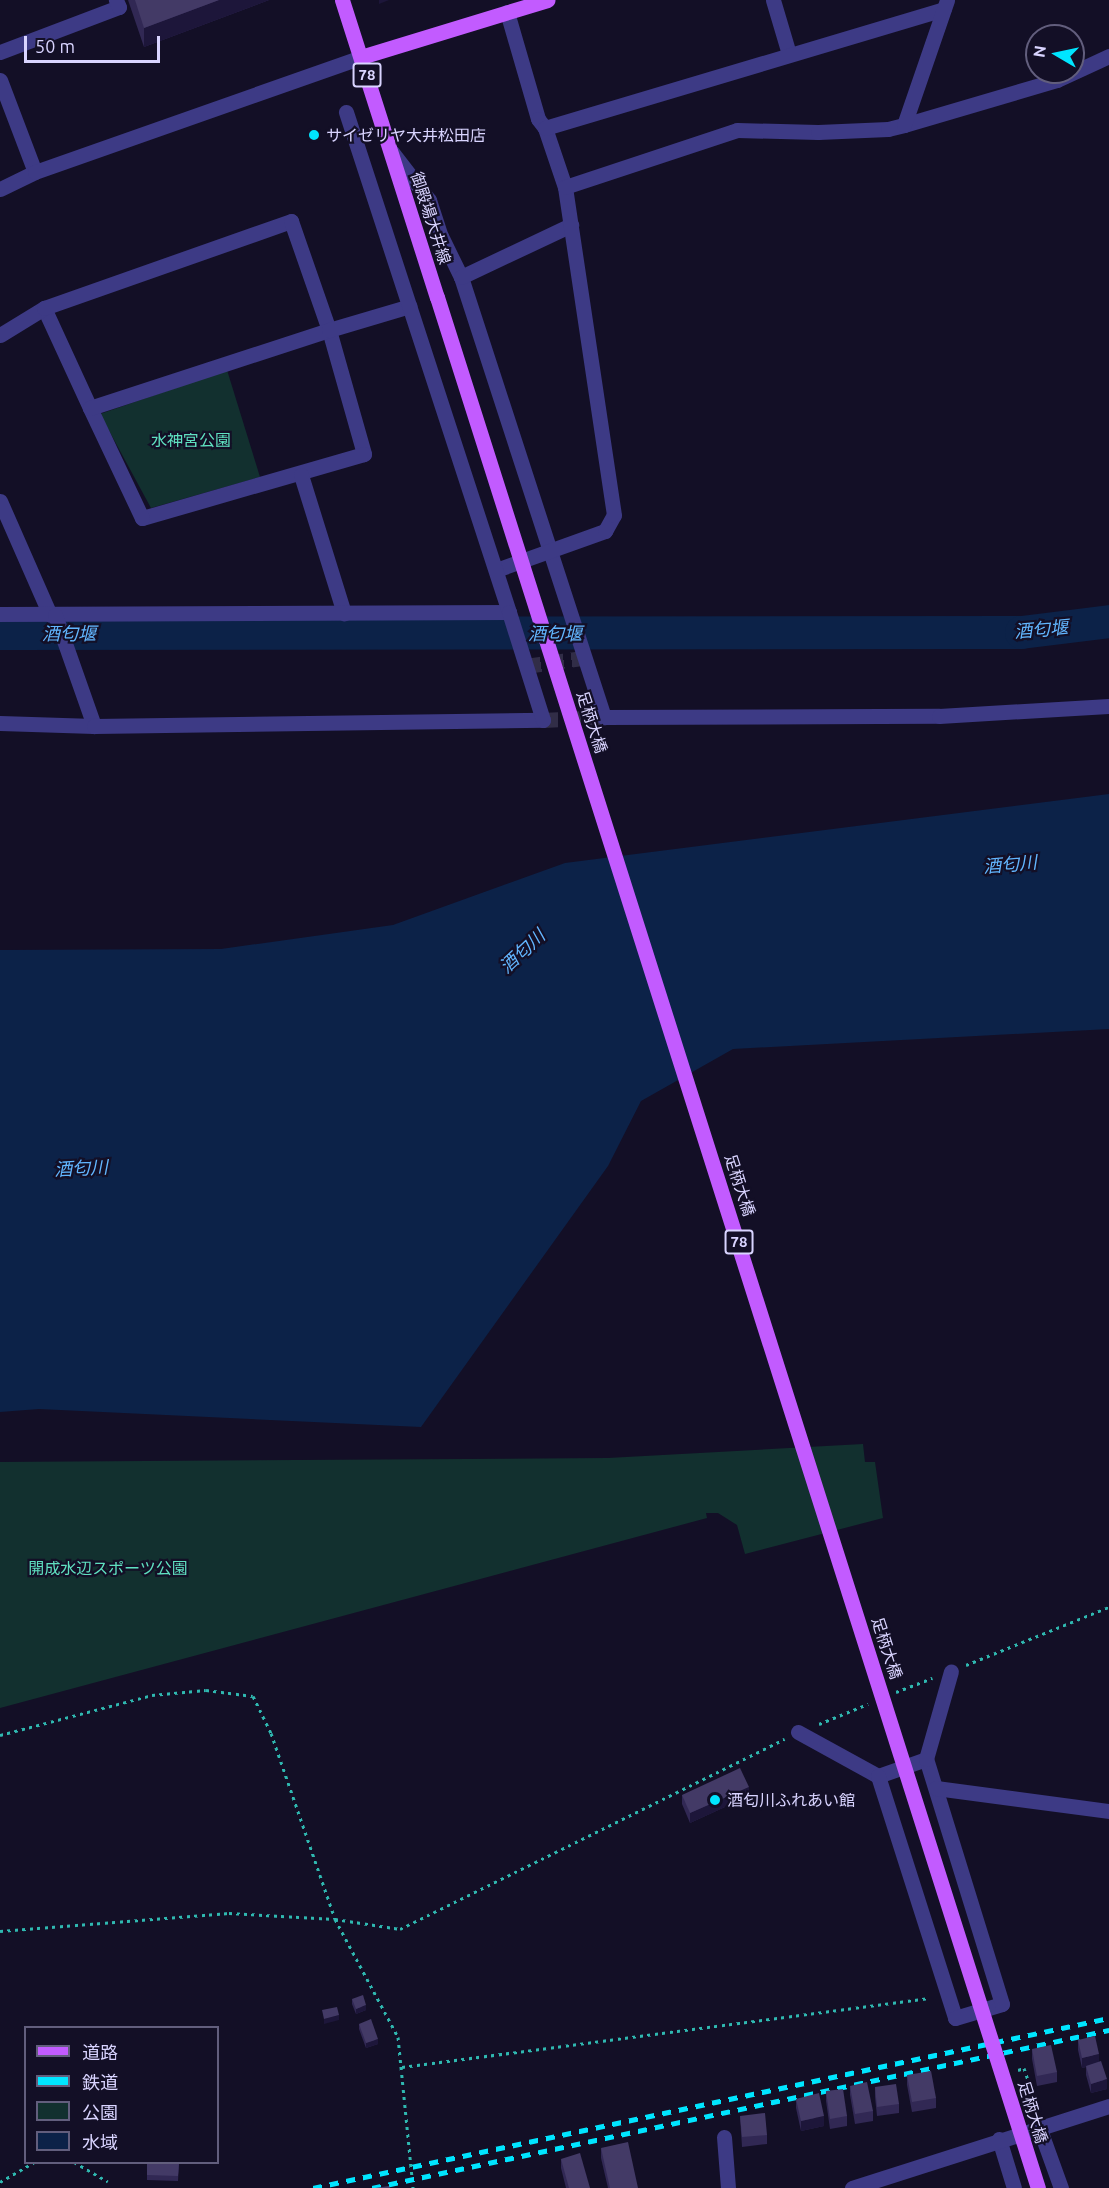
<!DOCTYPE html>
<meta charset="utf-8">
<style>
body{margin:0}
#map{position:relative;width:1109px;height:2188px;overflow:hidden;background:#130f26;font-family:Ubuntu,"Noto Sans JP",sans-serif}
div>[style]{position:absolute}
.green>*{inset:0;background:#12302f}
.water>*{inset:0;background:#0c2248}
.river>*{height:33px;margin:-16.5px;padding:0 16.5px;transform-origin:16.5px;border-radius:16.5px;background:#0c2248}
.minor-tunnel>*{height:15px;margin-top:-7.5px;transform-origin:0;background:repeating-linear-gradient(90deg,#312d47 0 15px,transparent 0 23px)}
.path>*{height:3px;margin-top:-1.5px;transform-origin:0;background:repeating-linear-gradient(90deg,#2fb8b0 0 3px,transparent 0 7.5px)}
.minor>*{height:15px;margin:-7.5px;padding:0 7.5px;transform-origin:7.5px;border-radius:7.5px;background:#3d3a85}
.major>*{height:15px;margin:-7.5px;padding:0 7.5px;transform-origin:7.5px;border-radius:7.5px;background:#c25bff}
.rail>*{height:4.5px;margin-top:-2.25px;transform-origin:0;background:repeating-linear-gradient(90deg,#00e5ff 0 9px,transparent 0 17px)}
.major-bridge>*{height:15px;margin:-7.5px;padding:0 7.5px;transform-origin:7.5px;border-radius:7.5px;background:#c25bff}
.wall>*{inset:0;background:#312854}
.shaded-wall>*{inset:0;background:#1d163a}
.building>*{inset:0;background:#433a66}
.dots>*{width:16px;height:16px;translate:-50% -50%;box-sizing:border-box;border:3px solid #130f26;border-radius:50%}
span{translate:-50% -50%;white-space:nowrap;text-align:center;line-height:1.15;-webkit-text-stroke:4.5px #130f26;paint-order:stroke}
.shield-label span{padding:2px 4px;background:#130f26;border:2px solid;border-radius:4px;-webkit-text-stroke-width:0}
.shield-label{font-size:15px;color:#d9d4ff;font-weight:700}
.poi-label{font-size:16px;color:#d9d4ff}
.left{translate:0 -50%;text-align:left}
.street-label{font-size:16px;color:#d9d4ff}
.park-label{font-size:16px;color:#5fe0c0}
.water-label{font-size:18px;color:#62b6ff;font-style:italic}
.legend{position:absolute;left:24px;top:2026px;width:195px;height:138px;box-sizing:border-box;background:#130f26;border:2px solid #625e7d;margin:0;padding:8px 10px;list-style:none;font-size:18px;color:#d9d4ff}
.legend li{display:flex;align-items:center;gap:12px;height:30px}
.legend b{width:30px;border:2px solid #625e7d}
.north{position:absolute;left:1025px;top:24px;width:60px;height:60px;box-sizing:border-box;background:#130f26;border:2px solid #625e7d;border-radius:50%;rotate:279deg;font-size:16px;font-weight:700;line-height:24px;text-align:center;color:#d9d4ff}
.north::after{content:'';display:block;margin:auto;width:21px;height:27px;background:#00e5ff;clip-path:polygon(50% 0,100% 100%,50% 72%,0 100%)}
.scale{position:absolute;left:24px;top:36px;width:136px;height:27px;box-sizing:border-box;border:3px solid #d9d4ff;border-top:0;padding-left:8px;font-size:18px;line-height:21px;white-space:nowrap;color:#d9d4ff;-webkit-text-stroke:4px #130f26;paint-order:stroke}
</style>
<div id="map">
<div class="green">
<i style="clip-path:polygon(227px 370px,260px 477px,151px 508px,100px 414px)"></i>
<i style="clip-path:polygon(863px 1444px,865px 1462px,875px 1462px,883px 1518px,745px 1554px,737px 1525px,718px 1513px,706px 1513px,707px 1518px,0 1708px,0 1462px,608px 1458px)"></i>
</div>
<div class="water">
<i style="clip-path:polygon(1109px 794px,1109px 1029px,733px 1049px,641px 1101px,608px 1166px,421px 1427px,39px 1409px,0 1412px,0 950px,221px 949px,393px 925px,565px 863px)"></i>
</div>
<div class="river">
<i style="left:0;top:633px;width:1021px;rotate:-0.06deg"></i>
<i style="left:1021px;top:632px;width:89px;rotate:-7.1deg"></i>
</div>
<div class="minor-tunnel">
<i style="left:526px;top:666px;width:58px;rotate:-8deg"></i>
<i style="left:543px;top:720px;width:61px;rotate:-2.8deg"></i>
</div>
<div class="path">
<i style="left:966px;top:1665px;width:154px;rotate:-22.1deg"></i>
<i style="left:896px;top:1692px;width:39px;rotate:-21deg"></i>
<i style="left:819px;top:1724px;width:53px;rotate:-22.2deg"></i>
<i style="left:0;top:1735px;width:157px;rotate:-14.7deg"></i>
<i style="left:152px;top:1695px;width:54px;rotate:-5.3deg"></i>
<i style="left:206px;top:1690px;width:47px;rotate:7.3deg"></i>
<i style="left:253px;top:1696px;width:41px;rotate:64.1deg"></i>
<i style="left:271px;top:1733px;width:197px;rotate:71deg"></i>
<i style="left:335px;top:1919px;width:134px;rotate:61.9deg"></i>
<i style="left:398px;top:2037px;width:152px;rotate:84.3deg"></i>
<i style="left:0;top:1931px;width:230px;rotate:-4.5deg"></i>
<i style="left:229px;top:1913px;width:106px;rotate:3.2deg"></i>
<i style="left:335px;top:1919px;width:66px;rotate:8.7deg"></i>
<i style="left:400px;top:1929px;width:429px;rotate:-26.3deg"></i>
<i style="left:402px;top:2067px;width:532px;rotate:-7.45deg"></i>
<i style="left:1018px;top:2070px;width:6px;rotate:-18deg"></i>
<i style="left:1024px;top:2068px;width:44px;rotate:71.6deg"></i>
<i style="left:74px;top:2162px;width:39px;rotate:30deg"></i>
<i style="left:0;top:2182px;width:39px;rotate:-30deg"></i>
</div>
<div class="minor">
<i style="left:773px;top:0;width:56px;rotate:73.5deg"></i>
<i style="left:507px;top:12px;width:111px;rotate:73.8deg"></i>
<i style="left:538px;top:119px;width:11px;rotate:52deg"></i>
<i style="left:545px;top:128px;width:62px;rotate:71.3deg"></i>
<i style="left:0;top:52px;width:127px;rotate:-20.7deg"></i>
<i style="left:119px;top:7px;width:8px;rotate:-113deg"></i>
<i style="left:0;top:80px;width:98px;rotate:69.2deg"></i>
<i style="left:904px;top:125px;width:159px;rotate:-16.4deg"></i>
<i style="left:1057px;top:80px;width:57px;rotate:-24.8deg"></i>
<i style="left:545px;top:128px;width:416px;rotate:-16.6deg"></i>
<i style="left:392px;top:152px;width:61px;rotate:52.4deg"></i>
<i style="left:429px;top:200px;width:38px;rotate:72deg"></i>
<i style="left:441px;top:236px;width:46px;rotate:64deg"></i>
<i style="left:461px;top:277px;width:463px;rotate:72deg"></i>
<i style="left:604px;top:717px;width:335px;rotate:-0.2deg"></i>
<i style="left:939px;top:716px;width:170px;rotate:-3.4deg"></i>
<i style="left:0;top:189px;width:39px;rotate:-26deg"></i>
<i style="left:35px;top:172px;width:346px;rotate:-19.4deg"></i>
<i style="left:461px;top:277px;width:122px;rotate:-25.3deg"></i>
<i style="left:44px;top:308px;width:110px;rotate:65.3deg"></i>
<i style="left:0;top:335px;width:52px;rotate:-31.5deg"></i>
<i style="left:44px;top:308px;width:262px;rotate:-19.4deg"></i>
<i style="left:291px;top:221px;width:115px;rotate:70.8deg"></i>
<i style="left:329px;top:330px;width:129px;rotate:74.2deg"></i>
<i style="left:364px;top:454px;width:231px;rotate:163.9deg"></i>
<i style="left:142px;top:518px;width:122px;rotate:-115.3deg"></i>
<i style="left:90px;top:408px;width:251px;rotate:-18.1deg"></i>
<i style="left:329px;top:330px;width:84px;rotate:-16.5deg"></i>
<i style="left:301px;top:475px;width:145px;rotate:72.7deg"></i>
<i style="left:0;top:501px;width:124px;rotate:66.3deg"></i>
<i style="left:496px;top:570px;width:116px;rotate:-19.7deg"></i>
<i style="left:605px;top:531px;width:18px;rotate:-61deg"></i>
<i style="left:614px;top:515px;width:332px;rotate:-98.5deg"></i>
<i style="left:565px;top:187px;width:181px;rotate:-18.3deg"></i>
<i style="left:737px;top:130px;width:81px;rotate:1.4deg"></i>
<i style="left:818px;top:132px;width:70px;rotate:-2.5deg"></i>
<i style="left:888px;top:129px;width:16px;rotate:-14deg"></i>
<i style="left:904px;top:125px;width:132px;rotate:-71deg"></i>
<i style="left:0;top:614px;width:509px;rotate:-0.23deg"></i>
<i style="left:509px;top:612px;width:526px;rotate:-108.06deg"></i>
<i style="left:55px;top:615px;width:118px;rotate:70.6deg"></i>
<i style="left:0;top:723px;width:94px;rotate:1.8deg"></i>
<i style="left:94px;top:726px;width:449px;rotate:-0.8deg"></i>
<i style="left:543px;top:720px;width:113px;rotate:-107.5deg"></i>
<i style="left:798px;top:1732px;width:91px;rotate:28.8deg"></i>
<i style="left:878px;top:1776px;width:51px;rotate:-19.5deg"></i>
<i style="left:878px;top:1776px;width:254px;rotate:72.3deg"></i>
<i style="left:955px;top:2018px;width:49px;rotate:-16.6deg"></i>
<i style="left:1002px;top:2004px;width:257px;rotate:-107.2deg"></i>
<i style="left:926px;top:1759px;width:91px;rotate:-74.1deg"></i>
<i style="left:936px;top:1788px;width:175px;rotate:7.6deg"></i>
<i style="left:1039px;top:2127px;width:65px;rotate:70.2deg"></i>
<i style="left:724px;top:2137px;width:51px;rotate:85.5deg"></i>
<i style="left:999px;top:2139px;width:51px;rotate:73deg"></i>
<i style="left:852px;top:2188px;width:270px;rotate:-17.7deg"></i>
</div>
<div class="major">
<i style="left:342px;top:0;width:312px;rotate:72.3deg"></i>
<i style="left:361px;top:57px;width:195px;rotate:-17deg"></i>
</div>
<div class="rail">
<i style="left:313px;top:2188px;width:814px;rotate:-12.06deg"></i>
<i style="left:372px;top:2188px;width:754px;rotate:-12.1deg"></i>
</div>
<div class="major-bridge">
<i style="left:437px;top:297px;width:1984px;rotate:72.37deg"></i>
</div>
<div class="wall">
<i style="clip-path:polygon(128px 0,269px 0,144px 47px)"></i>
<i style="clip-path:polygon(682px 1795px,749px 1796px,690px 1823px,682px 1804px)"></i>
<i style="clip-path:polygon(352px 1999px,366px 2010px,356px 2014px,352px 2004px)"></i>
<i style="clip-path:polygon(359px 2024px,378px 2044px,366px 2048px,359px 2029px)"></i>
<i style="clip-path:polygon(1078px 2040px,1099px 2062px,1107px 2089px,1091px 2093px,1086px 2075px,1086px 2067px,1082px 2068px,1078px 2050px)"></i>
<i style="clip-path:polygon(1032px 2049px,1057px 2072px,1057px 2082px,1037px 2086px,1032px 2059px)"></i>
<i style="clip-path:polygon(907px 2075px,936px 2098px,936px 2108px,912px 2112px,907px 2085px)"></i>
<i style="clip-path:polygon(850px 2086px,873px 2111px,873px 2121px,855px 2124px,850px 2095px)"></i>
<i style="clip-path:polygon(875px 2087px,899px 2104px,899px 2113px,877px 2116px,875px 2097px)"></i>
<i style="clip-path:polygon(826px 2091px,847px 2116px,847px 2126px,830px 2129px,826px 2101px)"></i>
<i style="clip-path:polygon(796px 2099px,824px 2126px,801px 2131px,796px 2108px)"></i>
<i style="clip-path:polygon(740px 2116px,767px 2135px,767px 2144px,742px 2147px)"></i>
<i style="clip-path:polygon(601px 2148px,638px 2188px,608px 2188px,601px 2158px)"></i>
<i style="clip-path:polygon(561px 2159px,590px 2188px,566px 2188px,561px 2168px)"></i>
<i style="clip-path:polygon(147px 2163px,179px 2163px,178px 2181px,147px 2180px)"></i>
</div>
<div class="shaded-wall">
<i style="clip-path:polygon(219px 0,269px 0,144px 47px,144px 28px)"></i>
<i style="clip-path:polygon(379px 0,389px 0,379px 4px)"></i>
<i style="clip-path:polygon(749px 1787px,749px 1796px,690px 1823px,690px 1813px)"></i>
<i style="clip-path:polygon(366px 2005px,366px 2010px,356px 2014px,356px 2009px)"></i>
<i style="clip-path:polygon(339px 2015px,339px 2020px,324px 2024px,324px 2019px)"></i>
<i style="clip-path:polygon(378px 2039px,378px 2044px,366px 2048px,366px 2043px)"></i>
<i style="clip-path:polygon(1099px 2054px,1099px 2064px,1082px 2068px,1082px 2058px)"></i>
<i style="clip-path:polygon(1107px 2079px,1107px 2089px,1091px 2093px,1091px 2084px)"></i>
<i style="clip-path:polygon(824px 2116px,824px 2126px,801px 2131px,801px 2121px)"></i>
</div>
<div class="building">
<i style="clip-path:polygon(135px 0,219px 0,144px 28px)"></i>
<i style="clip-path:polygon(740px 1768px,749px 1787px,690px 1813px,682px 1795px)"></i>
<i style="clip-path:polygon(363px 1995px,366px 2005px,356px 2009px,352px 1999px)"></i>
<i style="clip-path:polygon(337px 2007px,339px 2015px,324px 2019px,322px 2010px)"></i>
<i style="clip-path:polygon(371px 2019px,378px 2039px,366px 2043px,359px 2024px)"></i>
<i style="clip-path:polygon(1095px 2036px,1099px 2054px,1082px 2058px,1078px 2040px)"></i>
<i style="clip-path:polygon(1051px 2045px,1057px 2072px,1037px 2076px,1032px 2049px)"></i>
<i style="clip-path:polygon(1101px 2061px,1107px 2079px,1091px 2084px,1086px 2066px)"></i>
<i style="clip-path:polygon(931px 2071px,936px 2098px,912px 2102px,907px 2075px)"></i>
<i style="clip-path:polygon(867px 2082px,873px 2111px,855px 2114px,850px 2086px)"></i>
<i style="clip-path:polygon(896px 2084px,899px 2104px,877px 2107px,875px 2087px)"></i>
<i style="clip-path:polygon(843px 2089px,847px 2116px,830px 2119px,826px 2091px)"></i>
<i style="clip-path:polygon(819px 2093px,824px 2116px,801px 2121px,796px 2099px)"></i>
<i style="clip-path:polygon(765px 2113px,767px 2135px,742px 2137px,740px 2116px)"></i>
<i style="clip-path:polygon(628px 2142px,638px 2188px,610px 2188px,601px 2148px)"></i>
<i style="clip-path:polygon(580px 2153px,590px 2188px,569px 2188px,561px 2159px)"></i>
<i style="clip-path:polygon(147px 2163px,179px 2163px,178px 2176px,147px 2175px)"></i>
<i style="clip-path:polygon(389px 2186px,390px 2188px,375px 2188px)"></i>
</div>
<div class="dots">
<i style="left:314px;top:135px;background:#00e5ff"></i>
<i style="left:715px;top:1800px;background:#00e5ff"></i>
</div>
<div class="shield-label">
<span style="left:367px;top:75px">78</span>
<span style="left:739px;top:1242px">78</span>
</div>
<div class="poi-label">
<span class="left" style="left:326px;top:135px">サイゼリヤ大井松田店</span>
<span class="left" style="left:727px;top:1800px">酒匂川ふれあい館</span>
</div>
<div class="street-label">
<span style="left:431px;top:218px;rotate:72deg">御殿場大井線</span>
<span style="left:592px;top:722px;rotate:72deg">足柄大橋</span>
<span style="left:740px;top:1185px;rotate:72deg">足柄大橋</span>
<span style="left:887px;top:1648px;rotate:72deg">足柄大橋</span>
<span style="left:1033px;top:2112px;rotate:73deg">足柄大橋</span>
</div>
<div class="park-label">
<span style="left:191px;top:440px">水神宮公園</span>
<span style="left:108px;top:1568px">開成水辺スポーツ公園</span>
</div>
<div class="water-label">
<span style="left:1041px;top:629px;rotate:-5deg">酒匂堰</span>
<span style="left:69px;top:633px">酒匂堰</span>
<span style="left:555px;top:633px">酒匂堰</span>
<span style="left:1010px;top:864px;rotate:-5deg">酒匂川</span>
<span style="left:522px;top:951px;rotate:-43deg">酒匂川</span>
<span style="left:81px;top:1168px;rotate:-3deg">酒匂川</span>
</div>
<ul class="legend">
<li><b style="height:8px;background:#c25bff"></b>道路</li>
<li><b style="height:8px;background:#00e5ff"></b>鉄道</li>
<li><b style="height:16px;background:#12302f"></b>公園</li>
<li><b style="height:16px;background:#0c2248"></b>水域</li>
</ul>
<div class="north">N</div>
<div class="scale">50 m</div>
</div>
